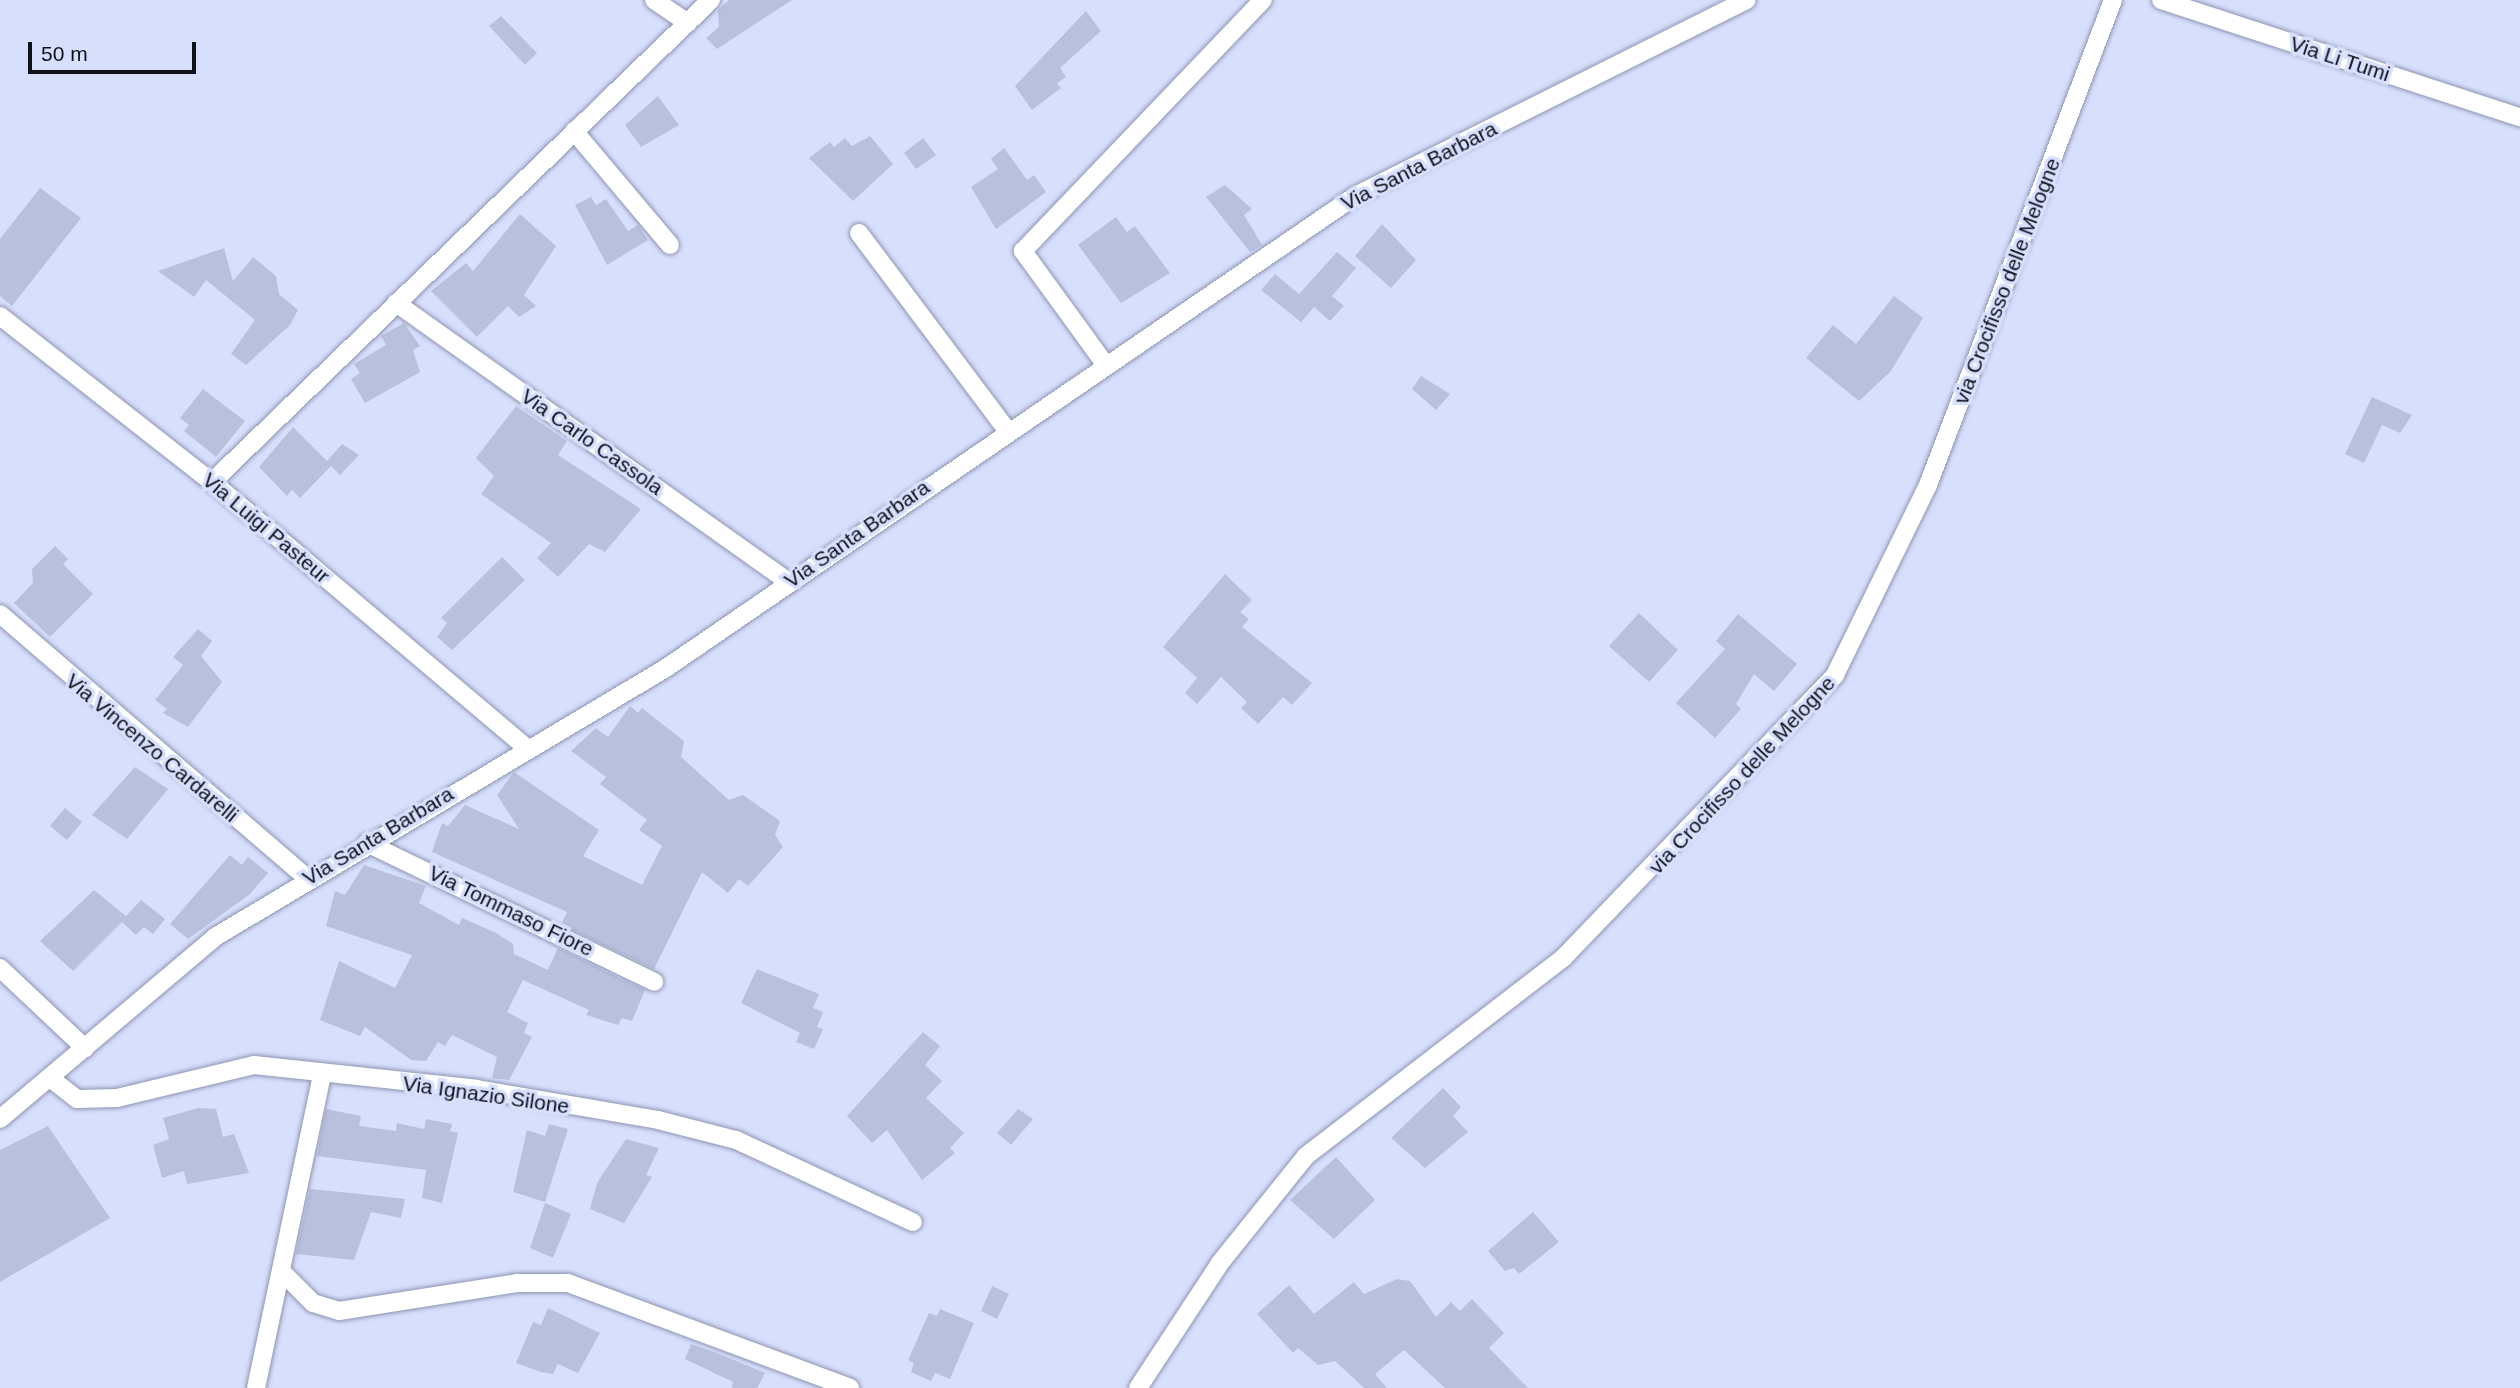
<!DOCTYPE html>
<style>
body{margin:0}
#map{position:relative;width:2520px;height:1388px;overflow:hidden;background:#d7dffd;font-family:Helvetica,sans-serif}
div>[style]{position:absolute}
.building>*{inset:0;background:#b9c0dd}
.roads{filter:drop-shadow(0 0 2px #8d95b0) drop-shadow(0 0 2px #8d95b0)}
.minor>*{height:18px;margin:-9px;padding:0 9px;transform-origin:9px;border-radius:9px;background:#fff}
span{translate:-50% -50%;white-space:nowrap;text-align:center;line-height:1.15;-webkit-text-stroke:7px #d7dffd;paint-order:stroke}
.street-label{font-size:21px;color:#0f111b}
.scale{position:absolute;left:28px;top:42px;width:168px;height:32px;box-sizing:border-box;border:4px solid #0f111b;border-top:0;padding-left:9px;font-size:21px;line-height:24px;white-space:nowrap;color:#0f111b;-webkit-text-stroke:5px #d7dffd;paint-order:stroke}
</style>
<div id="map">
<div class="building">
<i style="clip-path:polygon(729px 0,792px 0,717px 49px,706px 38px,719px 27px,718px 10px)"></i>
<i style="clip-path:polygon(1086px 11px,1101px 31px,1060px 68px,1066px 77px,1057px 83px,1061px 88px,1032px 110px,1015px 86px)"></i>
<i style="clip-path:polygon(501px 16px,537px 53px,525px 65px,489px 26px)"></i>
<i style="clip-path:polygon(658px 96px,679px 125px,641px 147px,625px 125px)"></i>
<i style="clip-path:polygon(870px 136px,893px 164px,853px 201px,809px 158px,830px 142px,834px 147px,845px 138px,852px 146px)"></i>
<i style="clip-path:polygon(923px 138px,936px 155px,916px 169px,904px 153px)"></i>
<i style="clip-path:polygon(1004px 148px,1027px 180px,1034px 175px,1046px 192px,996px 229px,971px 187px,998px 169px,991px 159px)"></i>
<i style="clip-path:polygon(1225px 185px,1252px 209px,1244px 215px,1262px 245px,1250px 252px,1206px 197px)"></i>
<i style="clip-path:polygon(40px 188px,81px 218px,12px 306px,0 296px,0 239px)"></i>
<i style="clip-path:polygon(591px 197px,596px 205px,606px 199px,628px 231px,638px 225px,648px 240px,607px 265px,575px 205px)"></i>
<i style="clip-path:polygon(520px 214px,556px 246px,524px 295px,536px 306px,519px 317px,508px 306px,477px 337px,431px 291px,466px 263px,473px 271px)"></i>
<i style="clip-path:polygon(1116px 217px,1127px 232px,1135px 226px,1170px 273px,1121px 303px,1078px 245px)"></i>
<i style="clip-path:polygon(1382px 224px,1416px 260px,1391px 288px,1355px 256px)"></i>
<i style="clip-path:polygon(224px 248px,233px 281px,253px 257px,276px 276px,279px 294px,298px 310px,290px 325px,246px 365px,231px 354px,255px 320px,206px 280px,194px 297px,158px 271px)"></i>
<i style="clip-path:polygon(1337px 252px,1356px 268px,1332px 296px,1344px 306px,1330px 321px,1314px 307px,1301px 322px,1261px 290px,1275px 274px,1299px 294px)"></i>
<i style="clip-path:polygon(1894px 296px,1923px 318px,1891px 371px,1859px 401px,1806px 358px,1833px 325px,1856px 344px)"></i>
<i style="clip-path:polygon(404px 323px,420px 346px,413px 350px,420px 372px,365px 403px,351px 379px,360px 373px,354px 364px,386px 345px,381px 336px)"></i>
<i style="clip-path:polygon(1421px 376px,1450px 394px,1436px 410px,1412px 389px)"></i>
<i style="clip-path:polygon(203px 389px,245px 421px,216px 457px,184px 431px,189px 425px,180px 418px)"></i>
<i style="clip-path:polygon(2372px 397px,2412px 415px,2400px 433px,2382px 425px,2364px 463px,2345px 454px)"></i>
<i style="clip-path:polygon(516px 406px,567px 441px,558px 455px,641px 509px,605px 552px,589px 544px,558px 577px,537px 558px,551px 543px,481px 494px,494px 476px,476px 458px)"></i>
<i style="clip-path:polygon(293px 427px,327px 461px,342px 444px,359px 455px,340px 475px,331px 466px,300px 498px,292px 490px,287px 496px,259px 467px)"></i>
<i style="clip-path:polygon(55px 546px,68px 559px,63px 564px,93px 594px,50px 637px,14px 603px,33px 583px,32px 569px)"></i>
<i style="clip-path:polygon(502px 557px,525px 580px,452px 650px,437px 637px,447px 623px,441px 618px)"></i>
<i style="clip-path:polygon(1225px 574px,1252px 600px,1240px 612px,1249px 619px,1242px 627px,1312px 683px,1292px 705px,1283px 697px,1258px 724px,1241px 708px,1247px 702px,1221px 677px,1197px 704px,1185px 693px,1197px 678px,1163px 647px)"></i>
<i style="clip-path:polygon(1639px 613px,1678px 650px,1649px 682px,1609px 646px)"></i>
<i style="clip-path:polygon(1738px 614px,1797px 664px,1774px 691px,1754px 674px,1736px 704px,1741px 709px,1715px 738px,1676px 703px,1725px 649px,1716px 641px)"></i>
<i style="clip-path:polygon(198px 629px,212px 641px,201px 656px,222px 682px,188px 727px,163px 713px,167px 709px,155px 700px,183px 665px,173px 657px)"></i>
<i style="clip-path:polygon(630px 706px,638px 713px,642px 708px,684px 741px,681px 757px,729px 800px,743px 795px,780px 821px,775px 835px,783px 847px,748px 886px,739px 879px,728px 893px,702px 872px,654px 969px,568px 928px,562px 923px,567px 912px,432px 852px,442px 823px,448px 826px,465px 805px,519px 829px,497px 795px,514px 772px,599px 830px,583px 856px,642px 885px,662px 846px,639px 830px,647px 820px,600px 784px,606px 777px,571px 751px,596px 728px,608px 737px)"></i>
<i style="clip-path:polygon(135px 767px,168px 789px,127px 839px,92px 815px)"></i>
<i style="clip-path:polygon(65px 808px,82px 822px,67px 840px,50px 826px)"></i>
<i style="clip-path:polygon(230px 855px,242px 865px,248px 857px,268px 873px,250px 894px,188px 939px,170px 924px)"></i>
<i style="clip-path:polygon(364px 865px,426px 886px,419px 903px,459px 925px,462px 918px,496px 933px,513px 944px,514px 954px,548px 970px,558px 948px,645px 990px,632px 1021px,622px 1018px,618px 1025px,586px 1015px,589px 1010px,523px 980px,507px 1012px,528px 1023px,524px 1033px,532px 1037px,509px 1080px,492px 1078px,497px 1057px,452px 1035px,445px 1046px,438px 1042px,426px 1061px,411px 1060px,365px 1027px,360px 1036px,320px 1020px,339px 961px,395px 988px,412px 955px,326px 926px,335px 891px,345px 895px)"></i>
<i style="clip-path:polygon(94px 890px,126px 916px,141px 900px,165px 919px,153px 934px,144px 927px,136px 935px,122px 922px,73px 971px,40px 941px)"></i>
<i style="clip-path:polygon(757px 969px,819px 994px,813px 1008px,823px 1012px,817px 1027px,823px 1029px,814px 1049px,796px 1042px,800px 1033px,741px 1003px)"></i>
<i style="clip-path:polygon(923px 1032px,940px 1046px,925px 1065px,942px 1081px,926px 1098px,964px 1133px,950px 1148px,955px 1153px,922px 1180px,887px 1130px,872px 1143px,847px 1116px)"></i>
<i style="clip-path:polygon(1443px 1088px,1461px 1107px,1453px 1116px,1468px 1132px,1425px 1168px,1391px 1138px)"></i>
<i style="clip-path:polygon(198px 1108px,216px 1109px,223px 1137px,234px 1134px,249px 1173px,187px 1184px,184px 1171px,162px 1178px,153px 1145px,169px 1139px,163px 1118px)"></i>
<i style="clip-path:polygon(326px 1109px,361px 1116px,359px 1126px,396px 1131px,397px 1123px,424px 1129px,426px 1119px,452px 1124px,450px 1131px,458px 1133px,442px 1203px,422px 1198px,426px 1170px,317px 1156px)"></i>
<i style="clip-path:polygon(1018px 1109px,1033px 1119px,1011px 1145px,997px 1133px)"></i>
<i style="clip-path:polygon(549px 1124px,568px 1129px,545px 1202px,513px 1192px,527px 1130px,545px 1136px)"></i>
<i style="clip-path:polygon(48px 1126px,110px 1218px,0 1282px,0 1150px)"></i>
<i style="clip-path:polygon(626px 1139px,659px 1148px,646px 1175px,652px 1177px,624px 1223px,590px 1209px,597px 1183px)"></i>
<i style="clip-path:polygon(1336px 1157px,1375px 1200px,1334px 1239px,1290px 1200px)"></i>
<i style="clip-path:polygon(310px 1189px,351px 1193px,405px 1199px,401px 1218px,371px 1212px,354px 1260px,296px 1254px)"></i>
<i style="clip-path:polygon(545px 1203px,571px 1214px,553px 1258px,530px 1248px)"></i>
<i style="clip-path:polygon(1533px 1212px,1559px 1242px,1519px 1274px,1514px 1268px,1505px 1271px,1488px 1251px)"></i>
<i style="clip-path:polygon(1397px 1279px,1410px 1281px,1436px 1317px,1451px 1302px,1460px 1311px,1472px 1299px,1504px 1333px,1489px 1348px,1528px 1388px,1445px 1388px,1404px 1350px,1375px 1374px,1387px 1388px,1364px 1388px,1335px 1361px,1318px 1365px,1298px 1348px,1293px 1353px,1257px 1314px,1289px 1285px,1314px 1314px,1354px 1282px,1364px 1294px)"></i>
<i style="clip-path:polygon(992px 1286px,1009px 1294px,997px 1319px,981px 1311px)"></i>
<i style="clip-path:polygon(548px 1308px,600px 1333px,578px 1373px,558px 1364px,553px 1374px,541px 1372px,516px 1363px,533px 1322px,541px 1325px)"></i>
<i style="clip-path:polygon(940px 1309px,974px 1323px,950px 1379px,935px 1373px,931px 1381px,911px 1372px,914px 1363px,908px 1360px,929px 1313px,937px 1316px)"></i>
<i style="clip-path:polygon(691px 1344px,717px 1353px,765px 1373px,757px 1388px,732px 1388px,733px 1382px,685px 1359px)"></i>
</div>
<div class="roads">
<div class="minor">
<i style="left:654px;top:0;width:41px;rotate:34.1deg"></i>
<i style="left:2161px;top:0;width:378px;rotate:18.1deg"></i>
<i style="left:574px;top:131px;width:149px;rotate:49.9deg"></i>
<i style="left:859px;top:233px;width:246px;rotate:53.1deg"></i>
<i style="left:396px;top:303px;width:482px;rotate:35.4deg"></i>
<i style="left:0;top:316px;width:269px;rotate:38.1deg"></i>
<i style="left:212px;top:482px;width:411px;rotate:40.2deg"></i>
<i style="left:1105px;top:364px;width:140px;rotate:-126deg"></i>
<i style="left:1023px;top:251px;width:347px;rotate:-46.3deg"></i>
<i style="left:212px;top:482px;width:694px;rotate:-44.01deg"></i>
<i style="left:0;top:614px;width:406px;rotate:40.7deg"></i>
<i style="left:367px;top:843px;width:319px;rotate:25.8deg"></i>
<i style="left:0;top:968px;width:117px;rotate:43.3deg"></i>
<i style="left:50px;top:1078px;width:34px;rotate:38deg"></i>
<i style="left:77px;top:1099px;width:40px;rotate:-1.4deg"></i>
<i style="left:117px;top:1098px;width:141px;rotate:-13.5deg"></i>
<i style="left:254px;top:1065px;width:224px;rotate:6.1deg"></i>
<i style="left:477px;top:1089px;width:184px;rotate:9.7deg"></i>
<i style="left:658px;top:1120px;width:81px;rotate:14.4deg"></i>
<i style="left:736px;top:1140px;width:195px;rotate:24.9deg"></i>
<i style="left:0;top:1119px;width:282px;rotate:-40.2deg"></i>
<i style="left:215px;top:937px;width:525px;rotate:-30.81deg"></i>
<i style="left:666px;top:668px;width:835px;rotate:-34.41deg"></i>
<i style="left:1355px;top:196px;width:438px;rotate:-26.6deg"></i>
<i style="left:281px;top:1271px;width:45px;rotate:45deg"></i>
<i style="left:313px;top:1303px;width:27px;rotate:17deg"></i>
<i style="left:339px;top:1311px;width:180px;rotate:-8.9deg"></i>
<i style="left:517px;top:1283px;width:51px"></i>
<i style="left:568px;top:1283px;width:301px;rotate:20.4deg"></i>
<i style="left:256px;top:1388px;width:320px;rotate:-78.1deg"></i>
<i style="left:1138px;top:1388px;width:149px;rotate:-56.7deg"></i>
<i style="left:1220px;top:1263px;width:137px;rotate:-51.2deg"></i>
<i style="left:1306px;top:1156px;width:326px;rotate:-37.6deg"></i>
<i style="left:1564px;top:957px;width:391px;rotate:-46.1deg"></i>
<i style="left:1835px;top:675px;width:212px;rotate:-63.9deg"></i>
<i style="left:1928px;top:485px;width:519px;rotate:-69.12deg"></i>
</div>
</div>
<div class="street-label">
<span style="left:2340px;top:59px;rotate:18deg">Via Li Tumi</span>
<span style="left:1419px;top:166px;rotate:-27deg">Via Santa Barbara</span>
<span style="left:2007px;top:281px;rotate:-69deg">via Crocifisso delle Melogne</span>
<span style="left:592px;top:442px;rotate:35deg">Via Carlo Cassola</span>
<span style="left:266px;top:528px;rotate:40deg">Via Luigi Pasteur</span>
<span style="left:857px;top:534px;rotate:-35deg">Via Santa Barbara</span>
<span style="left:152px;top:748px;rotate:40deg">Via Vincenzo Cardarelli</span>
<span style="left:1742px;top:775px;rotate:-47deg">via Crocifisso delle Melogne</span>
<span style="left:378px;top:836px;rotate:-31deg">Via Santa Barbara</span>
<span style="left:511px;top:911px;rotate:26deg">Via Tommaso Fiore</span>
<span style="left:486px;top:1095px;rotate:8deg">Via Ignazio Silone</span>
</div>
<div class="scale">50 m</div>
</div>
